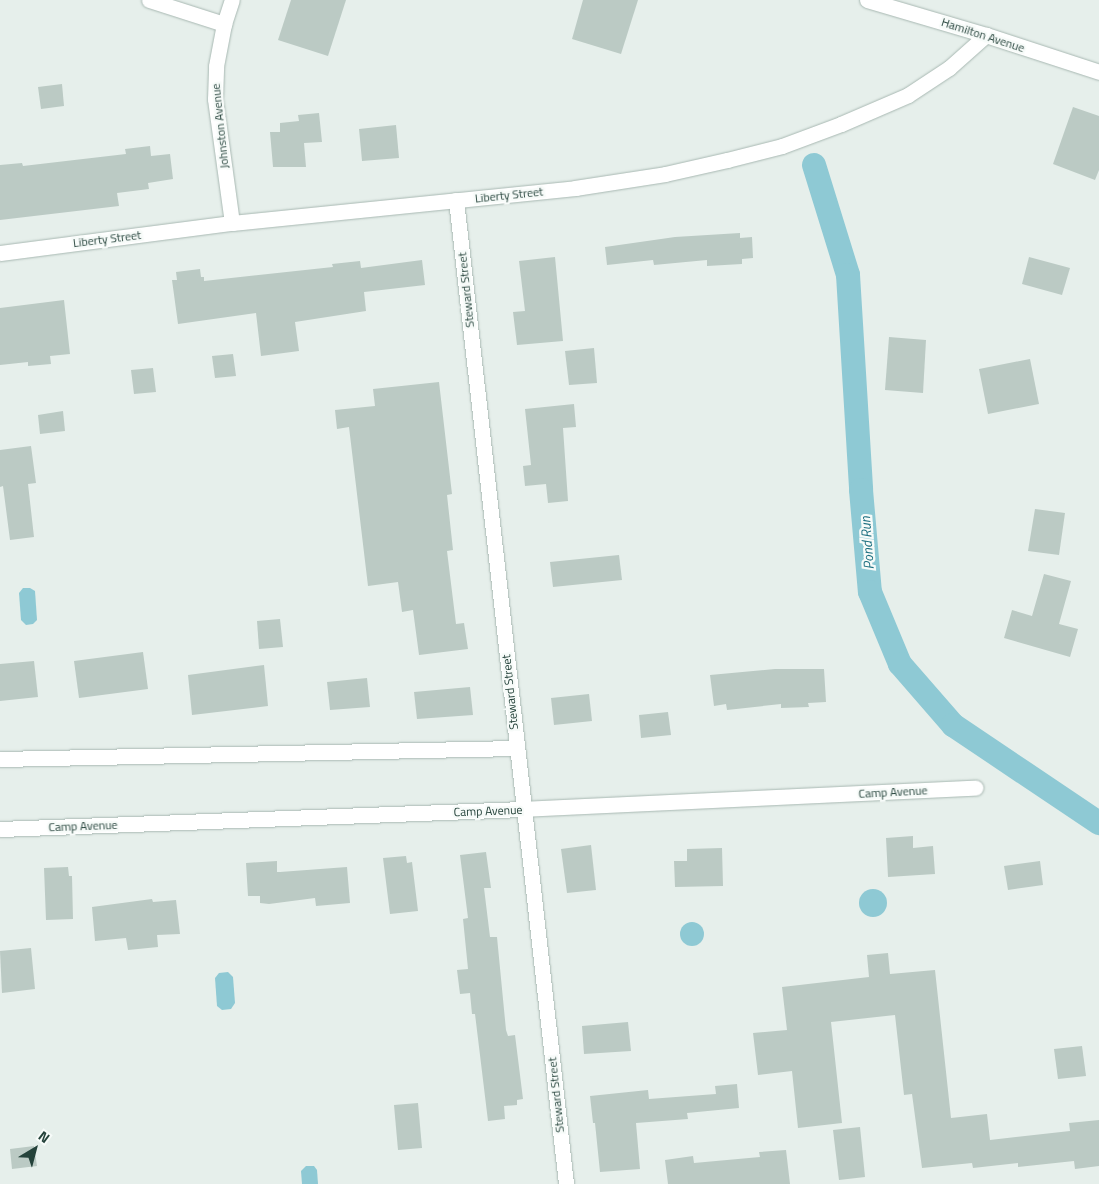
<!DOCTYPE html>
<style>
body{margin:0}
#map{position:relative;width:1099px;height:1184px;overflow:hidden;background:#e6efeb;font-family:"Titillium Web",sans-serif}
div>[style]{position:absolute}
.water>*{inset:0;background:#8ec9d4}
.round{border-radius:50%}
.canal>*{height:24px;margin:-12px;padding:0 12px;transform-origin:12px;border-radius:12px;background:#8ec9d4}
.building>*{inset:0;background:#bbcac4}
.roads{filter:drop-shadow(0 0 1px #a8b8b2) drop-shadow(0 0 1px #a8b8b2)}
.minor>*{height:15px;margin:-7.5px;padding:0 7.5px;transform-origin:7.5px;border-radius:7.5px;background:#fff}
.tertiary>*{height:15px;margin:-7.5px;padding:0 7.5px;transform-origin:7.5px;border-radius:7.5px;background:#fff}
.secondary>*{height:15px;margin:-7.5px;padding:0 7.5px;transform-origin:7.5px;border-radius:7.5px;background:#fff}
span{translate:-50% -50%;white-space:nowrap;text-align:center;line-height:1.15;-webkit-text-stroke:4.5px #f7fbf9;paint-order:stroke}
.street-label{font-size:12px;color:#24423a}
.water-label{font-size:14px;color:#1c6f80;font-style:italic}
.north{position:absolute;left:10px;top:1124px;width:50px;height:50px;-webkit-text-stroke:4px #f7fbf9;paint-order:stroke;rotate:37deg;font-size:14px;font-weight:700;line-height:20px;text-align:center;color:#24423a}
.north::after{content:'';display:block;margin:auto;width:18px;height:22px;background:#24423a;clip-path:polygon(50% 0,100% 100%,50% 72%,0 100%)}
</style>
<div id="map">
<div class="water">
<i style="clip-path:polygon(23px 588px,30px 588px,35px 591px,37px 620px,33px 624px,26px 625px,21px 620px,19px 593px)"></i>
<i class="round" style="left:859px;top:889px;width:28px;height:28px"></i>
<i class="round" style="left:680px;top:922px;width:24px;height:24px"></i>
<i style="clip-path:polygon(228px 972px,233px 977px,235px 1003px,231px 1009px,222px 1010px,217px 1006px,215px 978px,219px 973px)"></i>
<i style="clip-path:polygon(306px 1166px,314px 1166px,317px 1170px,318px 1184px,302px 1184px,301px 1171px)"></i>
</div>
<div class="canal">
<i style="left:814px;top:165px;width:115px;rotate:72.8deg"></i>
<i style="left:848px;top:275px;width:215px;rotate:86.5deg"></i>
<i style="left:861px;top:490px;width:102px;rotate:85deg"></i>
<i style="left:870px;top:592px;width:78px;rotate:67.4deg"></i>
<i style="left:900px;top:664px;width:81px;rotate:49deg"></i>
<i style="left:953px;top:725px;width:176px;rotate:33.9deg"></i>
</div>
<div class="building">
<i style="clip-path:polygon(291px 0,346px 0,328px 56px,278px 40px)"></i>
<i style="clip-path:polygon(583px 0,638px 0,621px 54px,572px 39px)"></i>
<i style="clip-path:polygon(62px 84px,64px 106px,41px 109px,38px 87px)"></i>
<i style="clip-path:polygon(1073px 107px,1099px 116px,1099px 170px,1095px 180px,1053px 164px)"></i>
<i style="clip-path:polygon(319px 113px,322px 142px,304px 143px,306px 167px,273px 167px,270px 132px,280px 132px,280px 123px,299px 121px,298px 115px)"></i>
<i style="clip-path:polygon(396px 125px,399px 158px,362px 161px,359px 129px)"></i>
<i style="clip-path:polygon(150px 146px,151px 156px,170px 154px,173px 179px,148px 183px,149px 189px,117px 193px,119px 206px,0 220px,0 165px,22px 163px,23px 166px,126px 154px,125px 149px)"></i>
<i style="clip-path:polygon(740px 233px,740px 238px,752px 237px,753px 258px,742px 259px,742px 264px,707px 266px,707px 260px,654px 265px,653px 260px,607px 265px,605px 247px,675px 237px)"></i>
<i style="clip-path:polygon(555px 257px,563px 341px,517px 345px,513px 312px,525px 311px,519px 261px)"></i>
<i style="clip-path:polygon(1029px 257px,1070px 268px,1062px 295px,1022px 284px)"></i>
<i style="clip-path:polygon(422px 260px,425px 285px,364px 292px,366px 311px,295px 322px,299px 351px,261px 356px,256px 313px,178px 324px,172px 280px,177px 280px,176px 272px,200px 269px,201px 277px,204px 277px,204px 281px,333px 267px,332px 264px,360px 261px,361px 268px)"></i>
<i style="clip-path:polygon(64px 300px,70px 354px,50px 356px,51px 364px,28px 366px,28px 362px,0 365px,0 308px)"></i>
<i style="clip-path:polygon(889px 337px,926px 340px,923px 393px,885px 390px)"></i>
<i style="clip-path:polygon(594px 348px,597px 383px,569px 385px,565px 351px)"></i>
<i style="clip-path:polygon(233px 354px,236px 376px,215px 378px,212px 356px)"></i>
<i style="clip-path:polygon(1030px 359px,1039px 404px,988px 414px,979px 369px)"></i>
<i style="clip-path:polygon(153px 368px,156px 392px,134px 394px,131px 370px)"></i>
<i style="clip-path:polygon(439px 382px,452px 494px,447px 495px,453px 550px,447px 551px,456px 624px,464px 623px,468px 649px,419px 655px,413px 610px,402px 612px,398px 582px,368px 586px,349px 427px,337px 429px,335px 410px,375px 406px,373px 389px)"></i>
<i style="clip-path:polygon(574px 404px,576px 427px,563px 428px,568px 501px,548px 503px,546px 484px,525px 486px,523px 466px,531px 465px,525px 409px)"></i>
<i style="clip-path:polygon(63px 411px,65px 431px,40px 434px,38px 415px)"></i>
<i style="clip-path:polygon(31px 446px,36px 483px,28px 484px,34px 537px,10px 540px,3px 486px,0 487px,0 450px)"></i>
<i style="clip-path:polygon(1035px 509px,1065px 513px,1059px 555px,1028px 551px)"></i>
<i style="clip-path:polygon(619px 555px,622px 580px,553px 587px,550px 562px)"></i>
<i style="clip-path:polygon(1044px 574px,1071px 581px,1059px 624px,1078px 629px,1070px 657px,1004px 638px,1012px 610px,1032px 616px)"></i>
<i style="clip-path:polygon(280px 619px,283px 647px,259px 649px,257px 621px)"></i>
<i style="clip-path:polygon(143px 652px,148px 689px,79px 698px,74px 661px)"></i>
<i style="clip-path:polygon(34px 661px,38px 697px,0 701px,0 664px)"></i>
<i style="clip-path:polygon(264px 665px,268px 706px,192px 715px,188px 675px)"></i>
<i style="clip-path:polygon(775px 669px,824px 669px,826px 702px,808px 703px,809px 707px,781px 708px,781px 704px,727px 710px,726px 704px,714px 706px,710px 675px)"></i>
<i style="clip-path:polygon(367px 678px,370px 707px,330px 710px,327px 682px)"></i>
<i style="clip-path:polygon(470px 687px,473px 715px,417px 719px,414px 692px)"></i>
<i style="clip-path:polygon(589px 694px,592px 721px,554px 725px,551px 698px)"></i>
<i style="clip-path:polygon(668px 712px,671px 735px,641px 738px,639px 715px)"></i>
<i style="clip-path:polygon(913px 836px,913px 848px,933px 846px,935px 874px,888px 877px,886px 838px)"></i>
<i style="clip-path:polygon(591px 845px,596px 890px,567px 893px,561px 849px)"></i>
<i style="clip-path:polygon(722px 848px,723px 886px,675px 887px,674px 861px,687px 861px,687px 849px)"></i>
<i style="clip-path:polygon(486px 852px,491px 888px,484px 888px,490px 937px,497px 937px,506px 1030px,508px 1036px,515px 1035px,523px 1099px,517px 1100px,517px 1105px,504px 1106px,505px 1119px,488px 1121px,475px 1014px,472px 1014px,470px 993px,460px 994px,457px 970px,468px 969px,463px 919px,468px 918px,460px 855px)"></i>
<i style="clip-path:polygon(406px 856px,407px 863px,412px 862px,418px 911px,390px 914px,383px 858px)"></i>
<i style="clip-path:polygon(277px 861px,277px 872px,280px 872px,347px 867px,350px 903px,316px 906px,315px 898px,269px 904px,260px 903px,260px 896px,248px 896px,246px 863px)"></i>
<i style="clip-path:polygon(1040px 861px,1043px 885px,1008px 890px,1004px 866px)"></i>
<i style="clip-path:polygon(68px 867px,69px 876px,72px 876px,73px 919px,46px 920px,44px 868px)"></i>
<i style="clip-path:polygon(152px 899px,153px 902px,176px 900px,180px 934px,157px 935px,158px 947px,128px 950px,126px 938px,95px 941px,92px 907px)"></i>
<i style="clip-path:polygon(31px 948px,35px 989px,2px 993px,0 951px)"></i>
<i style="clip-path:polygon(888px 953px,890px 974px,935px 970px,951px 1118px,987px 1114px,990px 1140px,1070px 1131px,1069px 1123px,1099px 1120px,1099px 1166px,1075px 1169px,1074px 1161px,1018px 1167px,1018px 1163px,973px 1168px,972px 1163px,922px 1168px,912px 1094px,904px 1095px,895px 1015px,831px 1022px,842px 1123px,798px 1128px,792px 1071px,758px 1075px,753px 1033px,787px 1030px,782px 987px,869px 977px,867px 955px)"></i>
<i style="clip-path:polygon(628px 1022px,631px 1051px,584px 1054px,582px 1026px)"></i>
<i style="clip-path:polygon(1082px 1046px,1086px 1076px,1058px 1079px,1054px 1049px)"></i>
<i style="clip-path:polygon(737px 1084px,739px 1108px,687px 1113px,688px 1119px,636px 1123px,640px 1169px,600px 1172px,595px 1123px,593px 1123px,590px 1096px,648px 1090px,649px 1099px,716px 1094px,715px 1086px)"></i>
<i style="clip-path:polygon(418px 1103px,422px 1148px,398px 1150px,394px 1105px)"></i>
<i style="clip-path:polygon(860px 1127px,865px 1177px,839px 1180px,833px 1130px)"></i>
<i style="clip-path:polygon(34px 1146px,37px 1166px,12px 1169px,10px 1149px)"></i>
<i style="clip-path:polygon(786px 1150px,790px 1184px,668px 1184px,665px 1160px,693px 1156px,694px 1163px,760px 1157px,759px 1152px)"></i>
</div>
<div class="roads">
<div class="minor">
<i style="left:149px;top:0;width:79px;rotate:17.7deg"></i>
<i style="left:456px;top:200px;width:990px;rotate:83.62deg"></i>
<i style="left:232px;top:223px;width:125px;rotate:-97.8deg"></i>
<i style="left:215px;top:99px;width:33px;rotate:-88deg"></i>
<i style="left:216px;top:66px;width:43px;rotate:-79.2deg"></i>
<i style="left:224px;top:24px;width:25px;rotate:-72deg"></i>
<i style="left:0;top:759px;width:516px;rotate:-1.22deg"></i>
<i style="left:0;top:829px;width:523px;rotate:-2.19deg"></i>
<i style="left:523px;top:809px;width:453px;rotate:-2.7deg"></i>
</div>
<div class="tertiary">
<i style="left:0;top:253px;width:234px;rotate:-7.4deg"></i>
<i style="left:232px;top:223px;width:345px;rotate:-5.8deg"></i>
<i style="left:575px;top:188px;width:91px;rotate:-8.8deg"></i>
<i style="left:665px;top:174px;width:64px;rotate:-12.7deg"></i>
<i style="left:727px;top:160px;width:57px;rotate:-14.3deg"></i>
<i style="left:782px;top:146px;width:63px;rotate:-20.4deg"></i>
<i style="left:841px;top:124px;width:73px;rotate:-23.4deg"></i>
<i style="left:908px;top:95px;width:49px;rotate:-33.4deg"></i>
<i style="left:949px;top:68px;width:50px;rotate:-41.7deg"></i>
</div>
<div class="secondary">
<i style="left:867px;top:0;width:124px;rotate:16.4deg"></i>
<i style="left:986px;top:35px;width:119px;rotate:18.1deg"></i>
</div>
</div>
<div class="street-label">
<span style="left:983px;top:35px;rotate:18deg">Hamilton Avenue</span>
<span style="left:220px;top:126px;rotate:-96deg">Johnston Avenue</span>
<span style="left:509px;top:195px;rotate:-6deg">Liberty Street</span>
<span style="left:107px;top:239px;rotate:-7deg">Liberty Street</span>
<span style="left:466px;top:290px;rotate:-96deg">Steward Street</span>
<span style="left:510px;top:692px;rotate:-96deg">Steward Street</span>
<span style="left:893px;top:792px;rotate:-3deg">Camp Avenue</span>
<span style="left:488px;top:811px;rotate:-2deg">Camp Avenue</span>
<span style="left:83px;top:826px;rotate:-2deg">Camp Avenue</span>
<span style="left:556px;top:1095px;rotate:-96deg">Steward Street</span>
</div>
<div class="water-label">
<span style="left:867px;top:543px;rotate:-94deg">Pond Run</span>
</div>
<div class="north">N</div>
</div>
